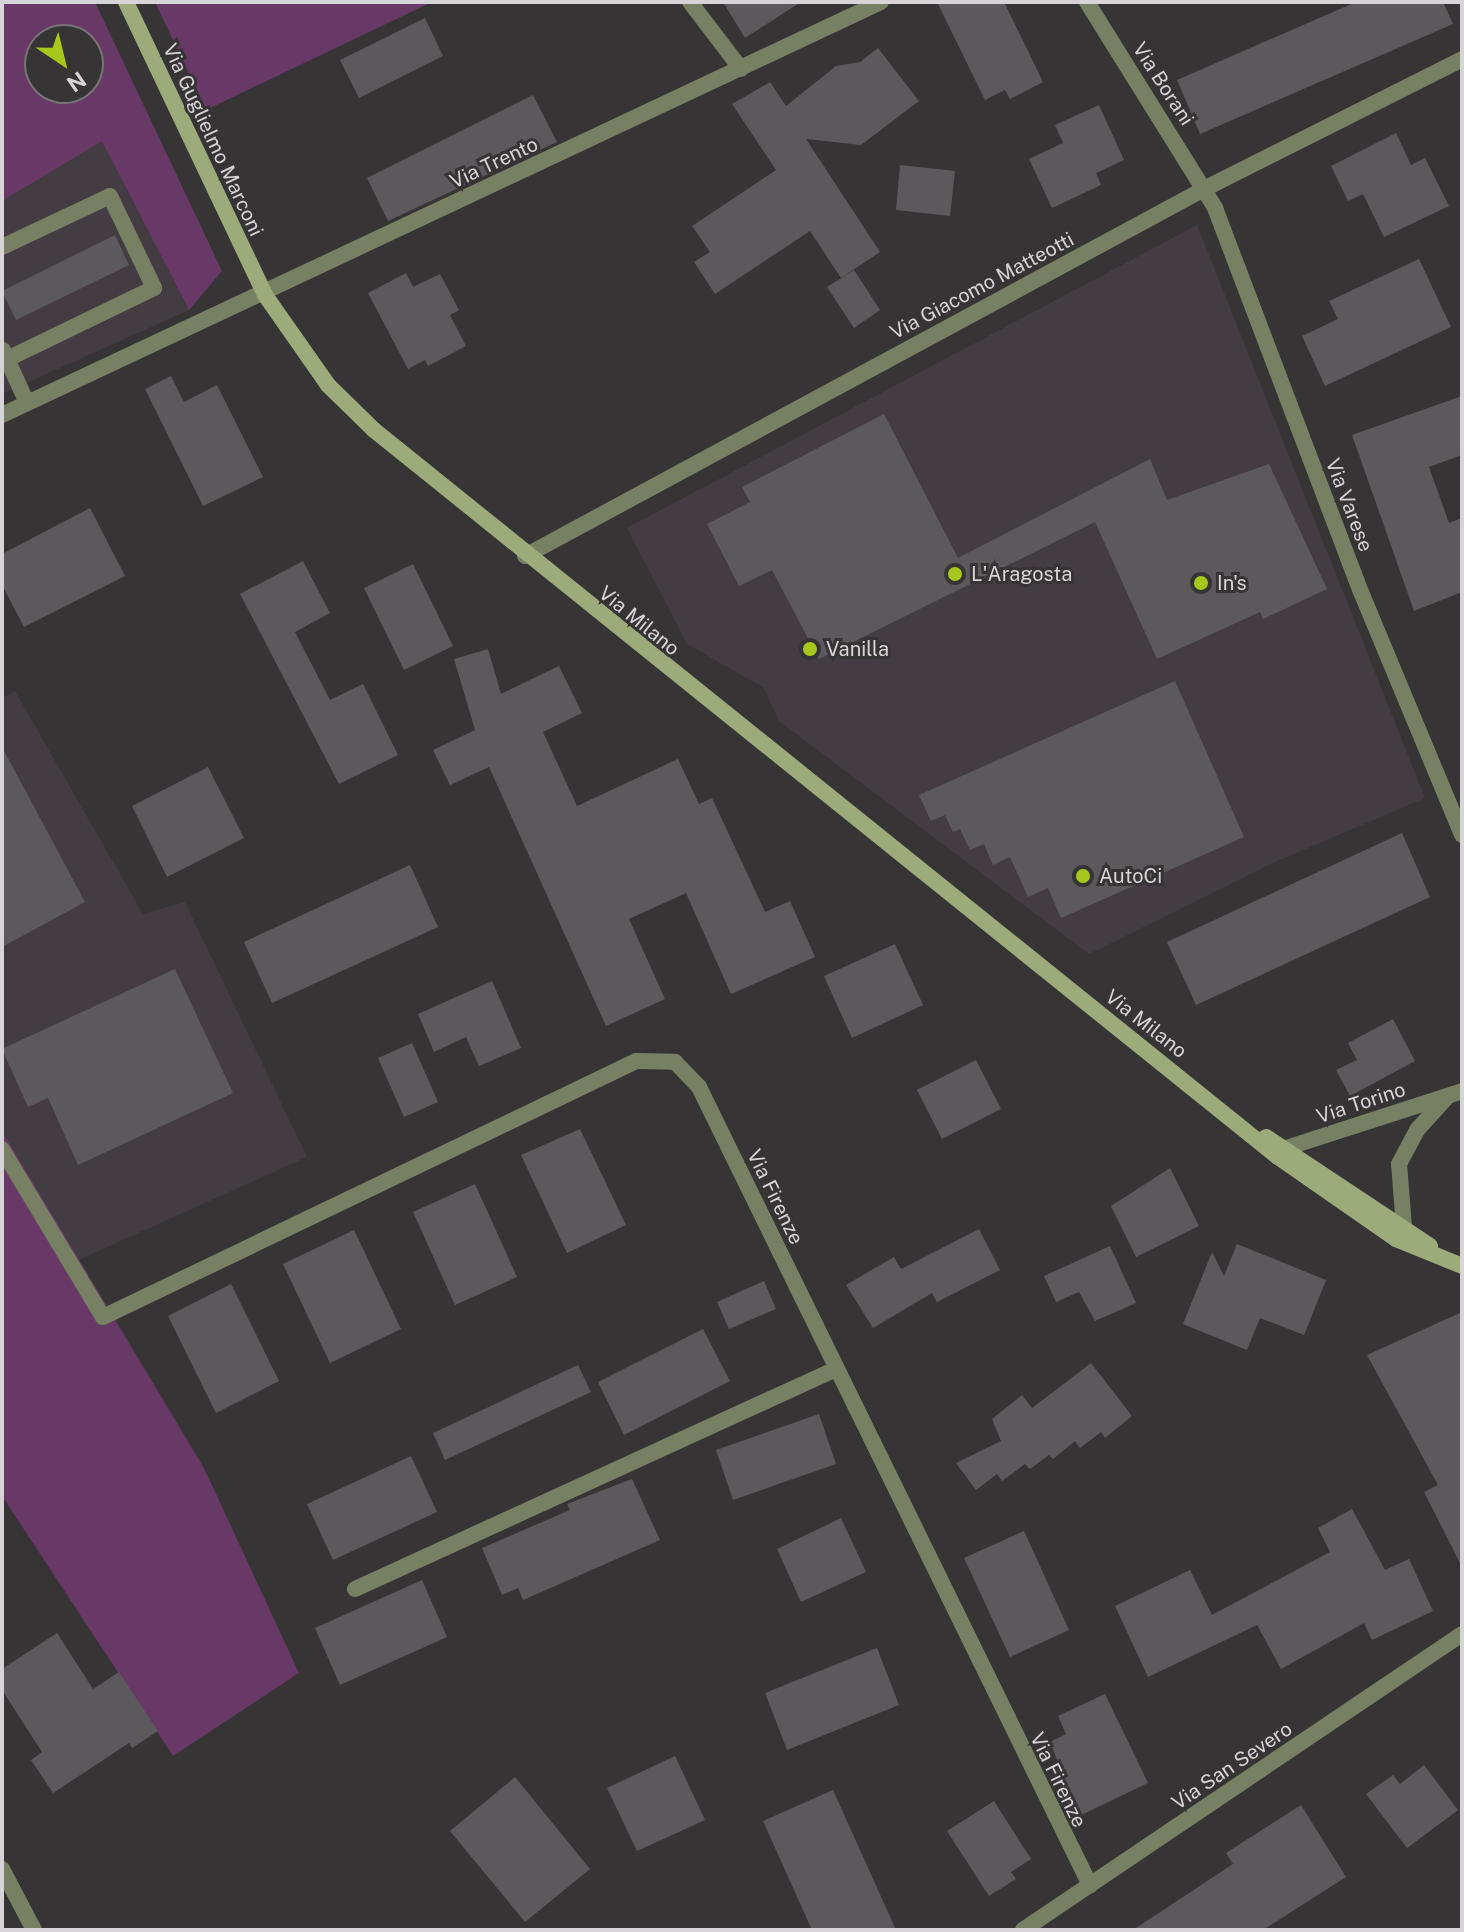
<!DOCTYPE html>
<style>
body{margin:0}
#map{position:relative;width:1464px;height:1932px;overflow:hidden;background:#373436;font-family:"Public Sans",sans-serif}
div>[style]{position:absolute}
.built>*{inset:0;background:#443c43}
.green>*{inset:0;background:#683866}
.building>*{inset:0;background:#5c595c}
.lane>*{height:16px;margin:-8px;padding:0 8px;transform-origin:8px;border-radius:8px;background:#778062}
.street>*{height:16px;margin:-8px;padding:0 8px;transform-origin:8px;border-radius:8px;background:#778062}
.secondary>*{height:16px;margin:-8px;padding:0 8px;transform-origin:8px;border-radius:8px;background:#9daa7a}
.dots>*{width:22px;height:22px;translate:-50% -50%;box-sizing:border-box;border:4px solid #373436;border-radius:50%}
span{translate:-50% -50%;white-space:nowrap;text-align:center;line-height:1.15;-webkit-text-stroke:6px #373436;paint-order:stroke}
.street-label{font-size:20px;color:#d6d4d6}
.poi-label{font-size:20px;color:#d6d4d6}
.left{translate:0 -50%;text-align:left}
.frame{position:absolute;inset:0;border:4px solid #d6d4d6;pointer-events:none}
.north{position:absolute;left:24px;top:24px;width:80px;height:80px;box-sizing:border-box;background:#373436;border:2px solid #777476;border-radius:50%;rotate:145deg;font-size:22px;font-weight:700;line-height:32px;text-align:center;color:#d6d4d6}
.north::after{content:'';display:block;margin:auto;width:28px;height:36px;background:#a8c71c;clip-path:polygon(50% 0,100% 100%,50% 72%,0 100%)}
</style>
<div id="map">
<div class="built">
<i style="clip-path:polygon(102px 140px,189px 310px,2px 394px,2px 201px)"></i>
<i style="clip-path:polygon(1197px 225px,1425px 798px,1275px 862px,1089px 954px,779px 721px,764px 688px,687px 644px,627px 528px)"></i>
<i style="clip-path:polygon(15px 691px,143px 914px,185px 902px,307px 1157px,78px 1260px,2px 1131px,2px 698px)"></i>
</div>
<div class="green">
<i style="clip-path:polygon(evenodd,2px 2px,95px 2px,222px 271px,189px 310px,102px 141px,2px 201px,2px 2px,88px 40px,88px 88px,40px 88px,40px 40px,88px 40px)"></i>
<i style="clip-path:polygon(155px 2px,432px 2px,206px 110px)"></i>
<i style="clip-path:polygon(2px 1131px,204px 1468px,299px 1673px,173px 1756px,2px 1496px)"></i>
</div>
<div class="building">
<i style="clip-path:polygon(723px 2px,801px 2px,745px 38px)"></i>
<i style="clip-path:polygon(937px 2px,1004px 2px,1043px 82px,1010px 99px,1005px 90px,985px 100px)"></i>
<i style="clip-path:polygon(1356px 2px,1443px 2px,1453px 24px,1200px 134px,1177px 80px)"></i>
<i style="clip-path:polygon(425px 18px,443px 56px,359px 98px,340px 60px)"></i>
<i style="clip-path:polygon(878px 48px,919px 101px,861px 145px,806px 139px,880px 252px,841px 278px,810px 231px,715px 294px,694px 262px,710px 252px,692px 226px,776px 170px,732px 104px,770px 82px,786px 106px,836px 66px,860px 62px)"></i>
<i style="clip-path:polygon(533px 95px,557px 142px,388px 221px,367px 178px)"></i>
<i style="clip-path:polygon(1099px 105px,1124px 160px,1096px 173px,1101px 185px,1052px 208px,1029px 159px,1063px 143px,1055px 125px)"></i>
<i style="clip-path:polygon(1396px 133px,1411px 165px,1425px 158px,1449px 206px,1384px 237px,1363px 194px,1348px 201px,1331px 166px)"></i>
<i style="clip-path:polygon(900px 165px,955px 171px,950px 216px,896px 210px)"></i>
<i style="clip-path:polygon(115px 235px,129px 265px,16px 320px,2px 291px)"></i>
<i style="clip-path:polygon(1419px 259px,1451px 327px,1325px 386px,1302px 336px,1338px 319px,1329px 301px)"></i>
<i style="clip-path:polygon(854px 270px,880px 310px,854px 328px,827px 287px)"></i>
<i style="clip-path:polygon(406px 273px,413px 287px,440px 274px,459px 310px,450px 315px,466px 346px,428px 366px,425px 360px,408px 369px,368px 293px)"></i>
<i style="clip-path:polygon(171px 376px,184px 402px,217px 385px,263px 477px,203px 506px,145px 389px)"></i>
<i style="clip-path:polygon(1462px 396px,1462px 455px,1429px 467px,1449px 523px,1462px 518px,1462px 592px,1414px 611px,1352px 435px)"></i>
<i style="clip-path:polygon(884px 414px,958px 558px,1150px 459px,1167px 500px,1269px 464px,1327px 589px,1263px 619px,1260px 612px,1157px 659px,1095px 522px,819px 659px,772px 570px,739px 586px,707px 524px,750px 502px,742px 487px)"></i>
<i style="clip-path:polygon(90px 508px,125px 576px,24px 627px,2px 585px,2px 554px)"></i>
<i style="clip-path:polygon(303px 561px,330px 613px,295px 632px,330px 700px,363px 684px,398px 755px,339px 784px,240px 594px)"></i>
<i style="clip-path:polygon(413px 564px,453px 646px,404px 670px,364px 588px)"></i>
<i style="clip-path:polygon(488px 649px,501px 694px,559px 666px,582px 713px,543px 732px,577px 806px,678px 759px,699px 804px,712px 798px,765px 912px,790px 901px,815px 957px,731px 994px,686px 893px,629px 919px,665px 999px,606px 1026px,489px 767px,450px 785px,433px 750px,475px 730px,454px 659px)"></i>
<i style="clip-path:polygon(1175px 681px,1244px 837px,1061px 918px,1048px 888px,1028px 897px,1010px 857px,993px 865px,984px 844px,970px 850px,960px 829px,953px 832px,945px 815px,931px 821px,919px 795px)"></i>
<i style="clip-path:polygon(2px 747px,85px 902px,2px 947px)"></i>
<i style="clip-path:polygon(208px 767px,244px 838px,167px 877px,132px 806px)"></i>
<i style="clip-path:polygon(1402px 833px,1430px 897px,1196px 1005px,1167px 942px)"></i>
<i style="clip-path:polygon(410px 865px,438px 927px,272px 1003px,244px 942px)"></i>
<i style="clip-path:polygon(895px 944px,923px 1005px,852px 1038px,824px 976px)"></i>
<i style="clip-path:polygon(175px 969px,233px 1093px,78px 1165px,48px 1098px,28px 1107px,2px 1049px)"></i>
<i style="clip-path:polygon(492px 981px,521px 1048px,479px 1066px,466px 1037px,434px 1052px,418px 1014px)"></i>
<i style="clip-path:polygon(1393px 1019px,1415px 1061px,1350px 1096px,1336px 1070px,1357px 1060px,1348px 1043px)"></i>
<i style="clip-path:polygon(412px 1043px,438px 1102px,404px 1117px,378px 1058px)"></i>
<i style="clip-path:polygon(976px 1060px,1001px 1109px,942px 1139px,917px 1090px)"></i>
<i style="clip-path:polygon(580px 1129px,626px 1225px,567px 1253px,521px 1155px)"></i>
<i style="clip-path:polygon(1170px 1168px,1199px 1226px,1136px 1257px,1111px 1206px)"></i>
<i style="clip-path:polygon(475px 1184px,517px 1277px,455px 1305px,413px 1212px)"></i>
<i style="clip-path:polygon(979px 1229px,1000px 1270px,937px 1302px,932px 1293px,873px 1328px,846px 1285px,894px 1257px,901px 1269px)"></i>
<i style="clip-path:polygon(354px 1230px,401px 1329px,330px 1363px,283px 1264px)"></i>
<i style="clip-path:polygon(1237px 1244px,1326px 1280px,1304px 1335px,1260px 1318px,1247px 1350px,1183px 1324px,1212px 1252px,1224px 1276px)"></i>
<i style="clip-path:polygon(1110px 1246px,1136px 1303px,1095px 1321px,1079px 1292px,1056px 1302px,1044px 1276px)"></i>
<i style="clip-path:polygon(764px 1281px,776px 1309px,729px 1329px,717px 1302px)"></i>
<i style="clip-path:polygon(231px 1284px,279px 1381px,216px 1413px,168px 1316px)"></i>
<i style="clip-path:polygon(1462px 1312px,1462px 1567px,1424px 1492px,1438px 1485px,1367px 1355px)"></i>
<i style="clip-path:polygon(703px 1329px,730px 1381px,624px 1435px,598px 1382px)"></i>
<i style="clip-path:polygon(1091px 1363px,1132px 1416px,1105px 1438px,1101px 1432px,1080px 1448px,1075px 1441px,1053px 1459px,1049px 1455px,1030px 1469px,1025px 1464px,1002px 1481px,997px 1474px,976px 1490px,956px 1463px,1001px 1441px,992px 1419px,1022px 1395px,1032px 1408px)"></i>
<i style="clip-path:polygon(578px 1365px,591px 1392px,445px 1460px,433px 1433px)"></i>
<i style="clip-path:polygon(819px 1414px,836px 1464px,733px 1500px,716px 1450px)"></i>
<i style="clip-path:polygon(411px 1456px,437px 1512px,333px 1560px,307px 1504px)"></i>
<i style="clip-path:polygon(632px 1479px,660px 1540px,523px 1600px,518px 1588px,502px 1595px,482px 1548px,570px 1510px,567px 1504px)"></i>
<i style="clip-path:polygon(1352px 1509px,1385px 1570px,1409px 1559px,1433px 1611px,1372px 1640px,1364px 1623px,1281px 1669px,1257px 1625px,1148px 1677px,1115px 1606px,1190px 1570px,1212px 1615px,1330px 1552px,1318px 1528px)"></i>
<i style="clip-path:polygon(841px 1518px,866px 1572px,801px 1602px,777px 1549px)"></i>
<i style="clip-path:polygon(1024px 1531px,1069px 1630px,1010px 1657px,964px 1558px)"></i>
<i style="clip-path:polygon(422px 1580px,447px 1637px,340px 1685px,315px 1628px)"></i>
<i style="clip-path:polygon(57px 1633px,93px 1689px,119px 1672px,158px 1731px,132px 1748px,129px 1743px,53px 1793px,31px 1760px,42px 1752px,2px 1690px,2px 1669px)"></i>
<i style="clip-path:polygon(877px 1648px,899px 1705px,787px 1750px,765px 1693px)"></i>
<i style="clip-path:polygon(1105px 1694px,1148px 1783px,1079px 1816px,1050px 1742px,1066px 1734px,1058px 1716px)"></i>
<i style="clip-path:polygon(675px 1756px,705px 1820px,637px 1851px,607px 1788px)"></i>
<i style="clip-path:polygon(1424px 1765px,1458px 1810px,1407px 1848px,1366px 1794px,1393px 1775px,1400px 1784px)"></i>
<i style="clip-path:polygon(515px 1777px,590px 1869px,525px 1922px,450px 1831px)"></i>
<i style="clip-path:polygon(833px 1790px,896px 1930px,812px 1930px,763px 1821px)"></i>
<i style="clip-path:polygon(994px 1801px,1031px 1859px,1011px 1872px,1016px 1879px,989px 1896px,947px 1831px)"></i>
<i style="clip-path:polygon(1301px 1805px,1346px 1877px,1263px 1930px,1133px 1930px,1233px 1864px,1226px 1853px)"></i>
</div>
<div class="lane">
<i style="left:2px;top:247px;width:119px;rotate:-25.3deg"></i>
<i style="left:110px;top:196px;width:102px;rotate:64.4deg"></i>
<i style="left:154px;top:288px;width:163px;rotate:154.2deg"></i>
<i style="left:3px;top:350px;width:58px;rotate:65.6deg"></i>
<i style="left:2px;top:1869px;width:69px;rotate:62.3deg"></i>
</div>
<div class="street">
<i style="left:690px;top:2px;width:84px;rotate:52.7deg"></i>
<i style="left:1087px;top:2px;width:243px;rotate:58.1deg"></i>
<i style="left:1215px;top:208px;width:411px;rotate:69.2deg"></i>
<i style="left:1361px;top:592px;width:263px;rotate:67.4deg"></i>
<i style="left:2px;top:415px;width:971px;rotate:-25.17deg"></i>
<i style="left:525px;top:556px;width:772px;rotate:-28.39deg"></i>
<i style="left:1204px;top:189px;width:289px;rotate:-26.7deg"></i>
<i style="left:1286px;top:1148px;width:185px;rotate:-17.9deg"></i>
<i style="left:2px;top:1149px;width:196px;rotate:59deg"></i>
<i style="left:103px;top:1317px;width:591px;rotate:-25.65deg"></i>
<i style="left:636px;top:1061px;width:39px;rotate:1deg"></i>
<i style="left:675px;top:1062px;width:35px;rotate:46deg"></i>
<i style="left:699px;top:1087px;width:889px;rotate:63.9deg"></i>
<i style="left:1404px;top:1227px;width:63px;rotate:-94.5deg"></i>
<i style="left:1399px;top:1164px;width:38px;rotate:-62deg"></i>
<i style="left:1417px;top:1130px;width:45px;rotate:-47.7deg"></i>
<i style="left:355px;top:1589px;width:529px;rotate:-24.58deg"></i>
<i style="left:1023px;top:1930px;width:529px;rotate:-33.99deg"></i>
</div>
<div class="secondary">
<i style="left:126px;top:2px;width:324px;rotate:64.6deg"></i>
<i style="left:265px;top:295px;width:110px;rotate:55deg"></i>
<i style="left:328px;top:385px;width:64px;rotate:44.4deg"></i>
<i style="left:374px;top:430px;width:1160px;rotate:38.81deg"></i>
<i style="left:1278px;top:1157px;width:144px;rotate:34.8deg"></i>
<i style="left:1396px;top:1239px;width:71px;rotate:22.2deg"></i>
<i style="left:1266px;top:1137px;width:197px;rotate:33.6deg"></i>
</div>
<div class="dots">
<i style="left:955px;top:574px;background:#a8c71c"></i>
<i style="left:1201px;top:583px;background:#a8c71c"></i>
<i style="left:810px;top:649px;background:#a8c71c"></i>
<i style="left:1083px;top:876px;background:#a8c71c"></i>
</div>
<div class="street-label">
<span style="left:1163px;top:84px;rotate:57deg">Via Borani</span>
<span style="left:213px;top:140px;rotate:65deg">Via Guglielmo Marconi</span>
<span style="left:494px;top:163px;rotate:-25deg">Via Trento</span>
<span style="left:982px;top:286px;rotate:-28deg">Via Giacomo Matteotti</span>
<span style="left:1349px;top:505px;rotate:69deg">Via Varese</span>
<span style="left:639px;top:621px;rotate:39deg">Via Milano</span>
<span style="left:1146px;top:1024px;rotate:38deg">Via Milano</span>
<span style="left:1361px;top:1103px;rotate:-18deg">Via Torino</span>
<span style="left:775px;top:1197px;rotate:64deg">Via Firenze</span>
<span style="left:1232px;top:1766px;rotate:-34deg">Via San Severo</span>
<span style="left:1058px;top:1780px;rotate:64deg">Via Firenze</span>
</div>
<div class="poi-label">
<span class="left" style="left:971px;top:574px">L'Aragosta</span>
<span class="left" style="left:1217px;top:583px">In's</span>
<span class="left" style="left:826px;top:649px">Vanilla</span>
<span class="left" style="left:1099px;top:876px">AutoCi</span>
</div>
<div class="frame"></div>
<div class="north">N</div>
</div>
